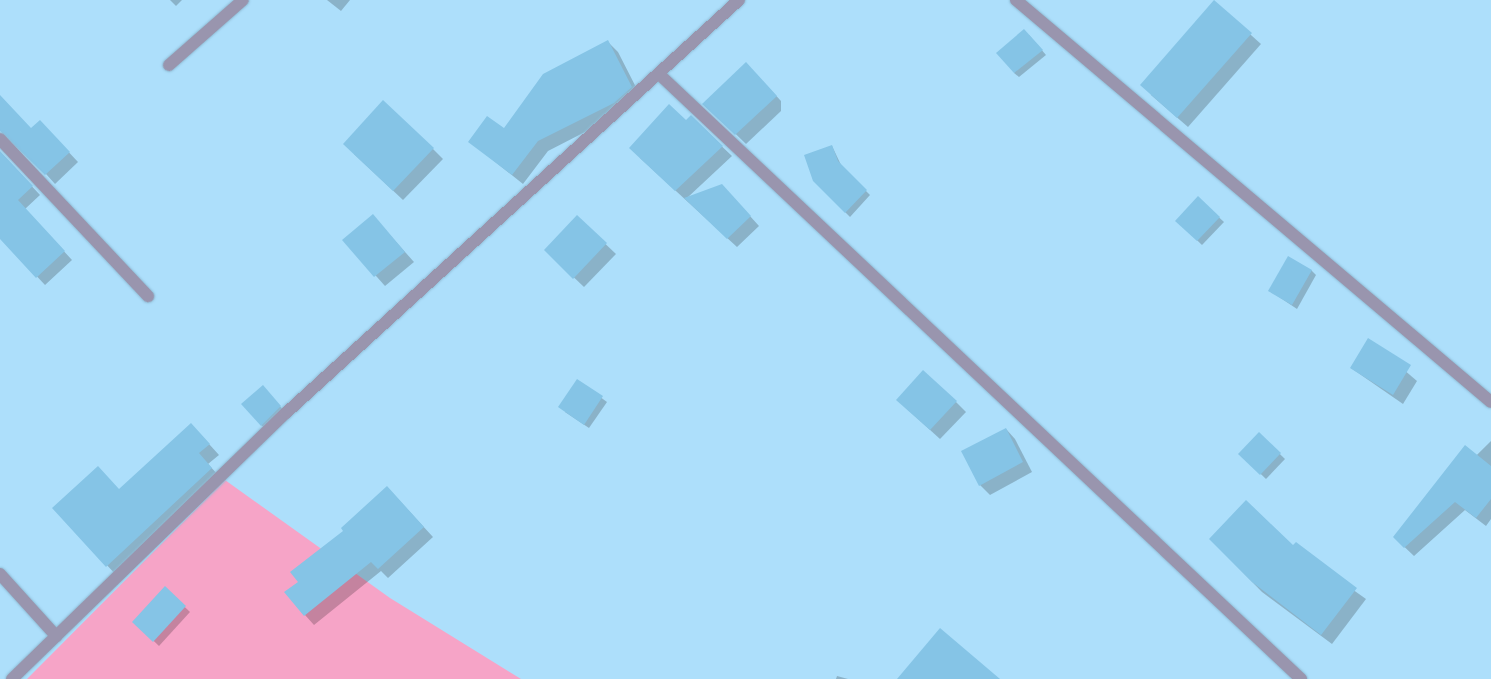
<!DOCTYPE html>
<style>
body{margin:0}
#map{position:relative;width:1491px;height:679px;overflow:hidden;background:#addffb;font-family:"Fira Sans",sans-serif}
div>[style]{position:absolute}
.green>*{inset:0;background:#f6a4c7}
.shadow>*{inset:0;background:#0003}
.building>*{inset:0;background:#85c4e6}
.roads{filter:drop-shadow(0 0 1px #8fbcd5) drop-shadow(0 0 1px #8fbcd5)}
.minor>*{height:12px;margin:-6px;padding:0 6px;transform-origin:6px;border-radius:6px;background:#9995ae}
span{translate:-50% -50%;white-space:nowrap;text-align:center;line-height:1.15;-webkit-text-stroke:4px #f3f9fc;paint-order:stroke}
</style>
<div id="map">
<div class="green">
<i style="clip-path:polygon(225px 480px,390px 598px,521px 679px,27px 679px)"></i>
</div>
<div class="shadow">
<i style="clip-path:polygon(170px 0,182px 0,176px 6px)"></i>
<i style="clip-path:polygon(327px 0,350px 0,341px 11px)"></i>
<i style="clip-path:polygon(1214px 2px,1261px 44px,1188px 127px,1151px 95px)"></i>
<i style="clip-path:polygon(1029px 35px,1046px 55px,1019px 77px,1014px 73px)"></i>
<i style="clip-path:polygon(608px 42px,618px 52px,641px 97px,624px 112px,548px 151px,523px 184px,469px 141px,504px 130px)"></i>
<i style="clip-path:polygon(756px 74px,781px 101px,781px 111px,746px 144px,714px 113px)"></i>
<i style="clip-path:polygon(691px 117px,732px 156px,687px 198px,731px 195px,759px 226px,737px 247px,640px 158px)"></i>
<i style="clip-path:polygon(49px 131px,78px 162px,55px 184px,46px 174px)"></i>
<i style="clip-path:polygon(832px 146px,842px 167px,870px 195px,850px 217px,814px 181px)"></i>
<i style="clip-path:polygon(433px 149px,443px 159px,403px 200px,354px 154px)"></i>
<i style="clip-path:polygon(0 152px,40px 195px,25px 209px,72px 260px,45px 285px,0 237px)"></i>
<i style="clip-path:polygon(1198px 198px,1224px 222px,1202px 245px,1177px 221px)"></i>
<i style="clip-path:polygon(373px 216px,414px 262px,385px 286px,344px 240px)"></i>
<i style="clip-path:polygon(577px 217px,616px 254px,584px 287px,545px 250px)"></i>
<i style="clip-path:polygon(1311px 270px,1316px 275px,1297px 309px,1270px 291px)"></i>
<i style="clip-path:polygon(1369px 340px,1417px 381px,1403px 404px,1351px 368px)"></i>
<i style="clip-path:polygon(578px 381px,607px 402px,589px 428px,565px 412px)"></i>
<i style="clip-path:polygon(267px 392px,285px 412px,266px 429px,261px 425px)"></i>
<i style="clip-path:polygon(956px 402px,966px 412px,940px 439px,907px 409px)"></i>
<i style="clip-path:polygon(1006px 429px,1015px 439px,1032px 472px,990px 495px,980px 485px)"></i>
<i style="clip-path:polygon(200px 434px,219px 455px,208px 464px,221px 478px,117px 576px,54px 508px,120px 490px)"></i>
<i style="clip-path:polygon(1259px 434px,1285px 459px,1266px 479px,1240px 454px)"></i>
<i style="clip-path:polygon(1491px 441px,1491px 519px,1486px 526px,1465px 510px,1414px 556px,1394px 537px)"></i>
<i style="clip-path:polygon(387px 487px,433px 537px,388px 578px,381px 571px,314px 625px,305px 615px,299px 582px)"></i>
<i style="clip-path:polygon(1210px 539px,1293px 547px,1366px 599px,1332px 644px,1262px 592px)"></i>
<i style="clip-path:polygon(165px 588px,190px 612px,159px 646px,134px 622px)"></i>
<i style="clip-path:polygon(837px 676px,848px 679px,836px 679px)"></i>
</div>
<div class="building">
<i style="clip-path:polygon(1214px 0,1252px 33px,1177px 118px,1140px 85px)"></i>
<i style="clip-path:polygon(1024px 29px,1043px 50px,1014px 73px,996px 53px)"></i>
<i style="clip-path:polygon(608px 40px,632px 87px,614px 103px,538px 141px,512px 175px,468px 142px,487px 116px,504px 128px,543px 74px)"></i>
<i style="clip-path:polygon(746px 62px,777px 96px,735px 135px,702px 104px)"></i>
<i style="clip-path:polygon(0 95px,31px 128px,40px 120px,70px 152px,45px 175px,0 131px)"></i>
<i style="clip-path:polygon(383px 100px,434px 148px,393px 191px,343px 144px)"></i>
<i style="clip-path:polygon(669px 104px,686px 120px,691px 115px,723px 146px,675px 191px,629px 148px)"></i>
<i style="clip-path:polygon(832px 145px,838px 161px,867px 190px,845px 213px,813px 181px,804px 155px)"></i>
<i style="clip-path:polygon(0 151px,33px 186px,18px 200px,65px 251px,36px 278px,0 239px)"></i>
<i style="clip-path:polygon(722px 184px,751px 216px,727px 239px,684px 198px)"></i>
<i style="clip-path:polygon(1198px 196px,1220px 217px,1197px 241px,1175px 221px)"></i>
<i style="clip-path:polygon(373px 214px,405px 252px,374px 277px,342px 240px)"></i>
<i style="clip-path:polygon(577px 215px,607px 243px,573px 279px,544px 250px)"></i>
<i style="clip-path:polygon(1288px 256px,1312px 270px,1292px 305px,1268px 291px)"></i>
<i style="clip-path:polygon(1368px 338px,1411px 365px,1393px 395px,1350px 368px)"></i>
<i style="clip-path:polygon(923px 370px,957px 401px,930px 430px,896px 400px)"></i>
<i style="clip-path:polygon(577px 379px,603px 396px,584px 425px,558px 407px)"></i>
<i style="clip-path:polygon(263px 385px,281px 406px,261px 426px,241px 404px)"></i>
<i style="clip-path:polygon(191px 423px,210px 444px,199px 453px,212px 468px,106px 567px,52px 508px,98px 466px,119px 489px)"></i>
<i style="clip-path:polygon(1006px 428px,1023px 462px,979px 486px,961px 451px)"></i>
<i style="clip-path:polygon(1259px 432px,1281px 453px,1260px 475px,1238px 454px)"></i>
<i style="clip-path:polygon(1465px 445px,1491px 466px,1491px 499px,1476px 518px,1455px 502px,1404px 548px,1393px 537px)"></i>
<i style="clip-path:polygon(387px 486px,424px 527px,378px 569px,371px 562px,304px 616px,284px 592px,298px 582px,290px 572px,343px 531px,341px 528px)"></i>
<i style="clip-path:polygon(1246px 500px,1293px 545px,1296px 542px,1357px 588px,1321px 635px,1252px 582px,1209px 539px)"></i>
<i style="clip-path:polygon(165px 586px,186px 606px,153px 642px,132px 622px)"></i>
<i style="clip-path:polygon(940px 628px,1000px 679px,897px 679px)"></i>
</div>
<div class="roads">
<div class="minor">
<i style="left:1016px;top:0;width:622px;rotate:40.24deg"></i>
<i style="left:169px;top:65px;width:98px;rotate:-41.3deg"></i>
<i style="left:660px;top:75px;width:881px;rotate:43.3deg"></i>
<i style="left:0;top:139px;width:216px;rotate:46.7deg"></i>
<i style="left:0;top:574px;width:84px;rotate:47.9deg"></i>
<i style="left:12px;top:679px;width:382px;rotate:-44.2deg"></i>
<i style="left:286px;top:413px;width:613px;rotate:-42.36deg"></i>
</div>
</div>
</div>
